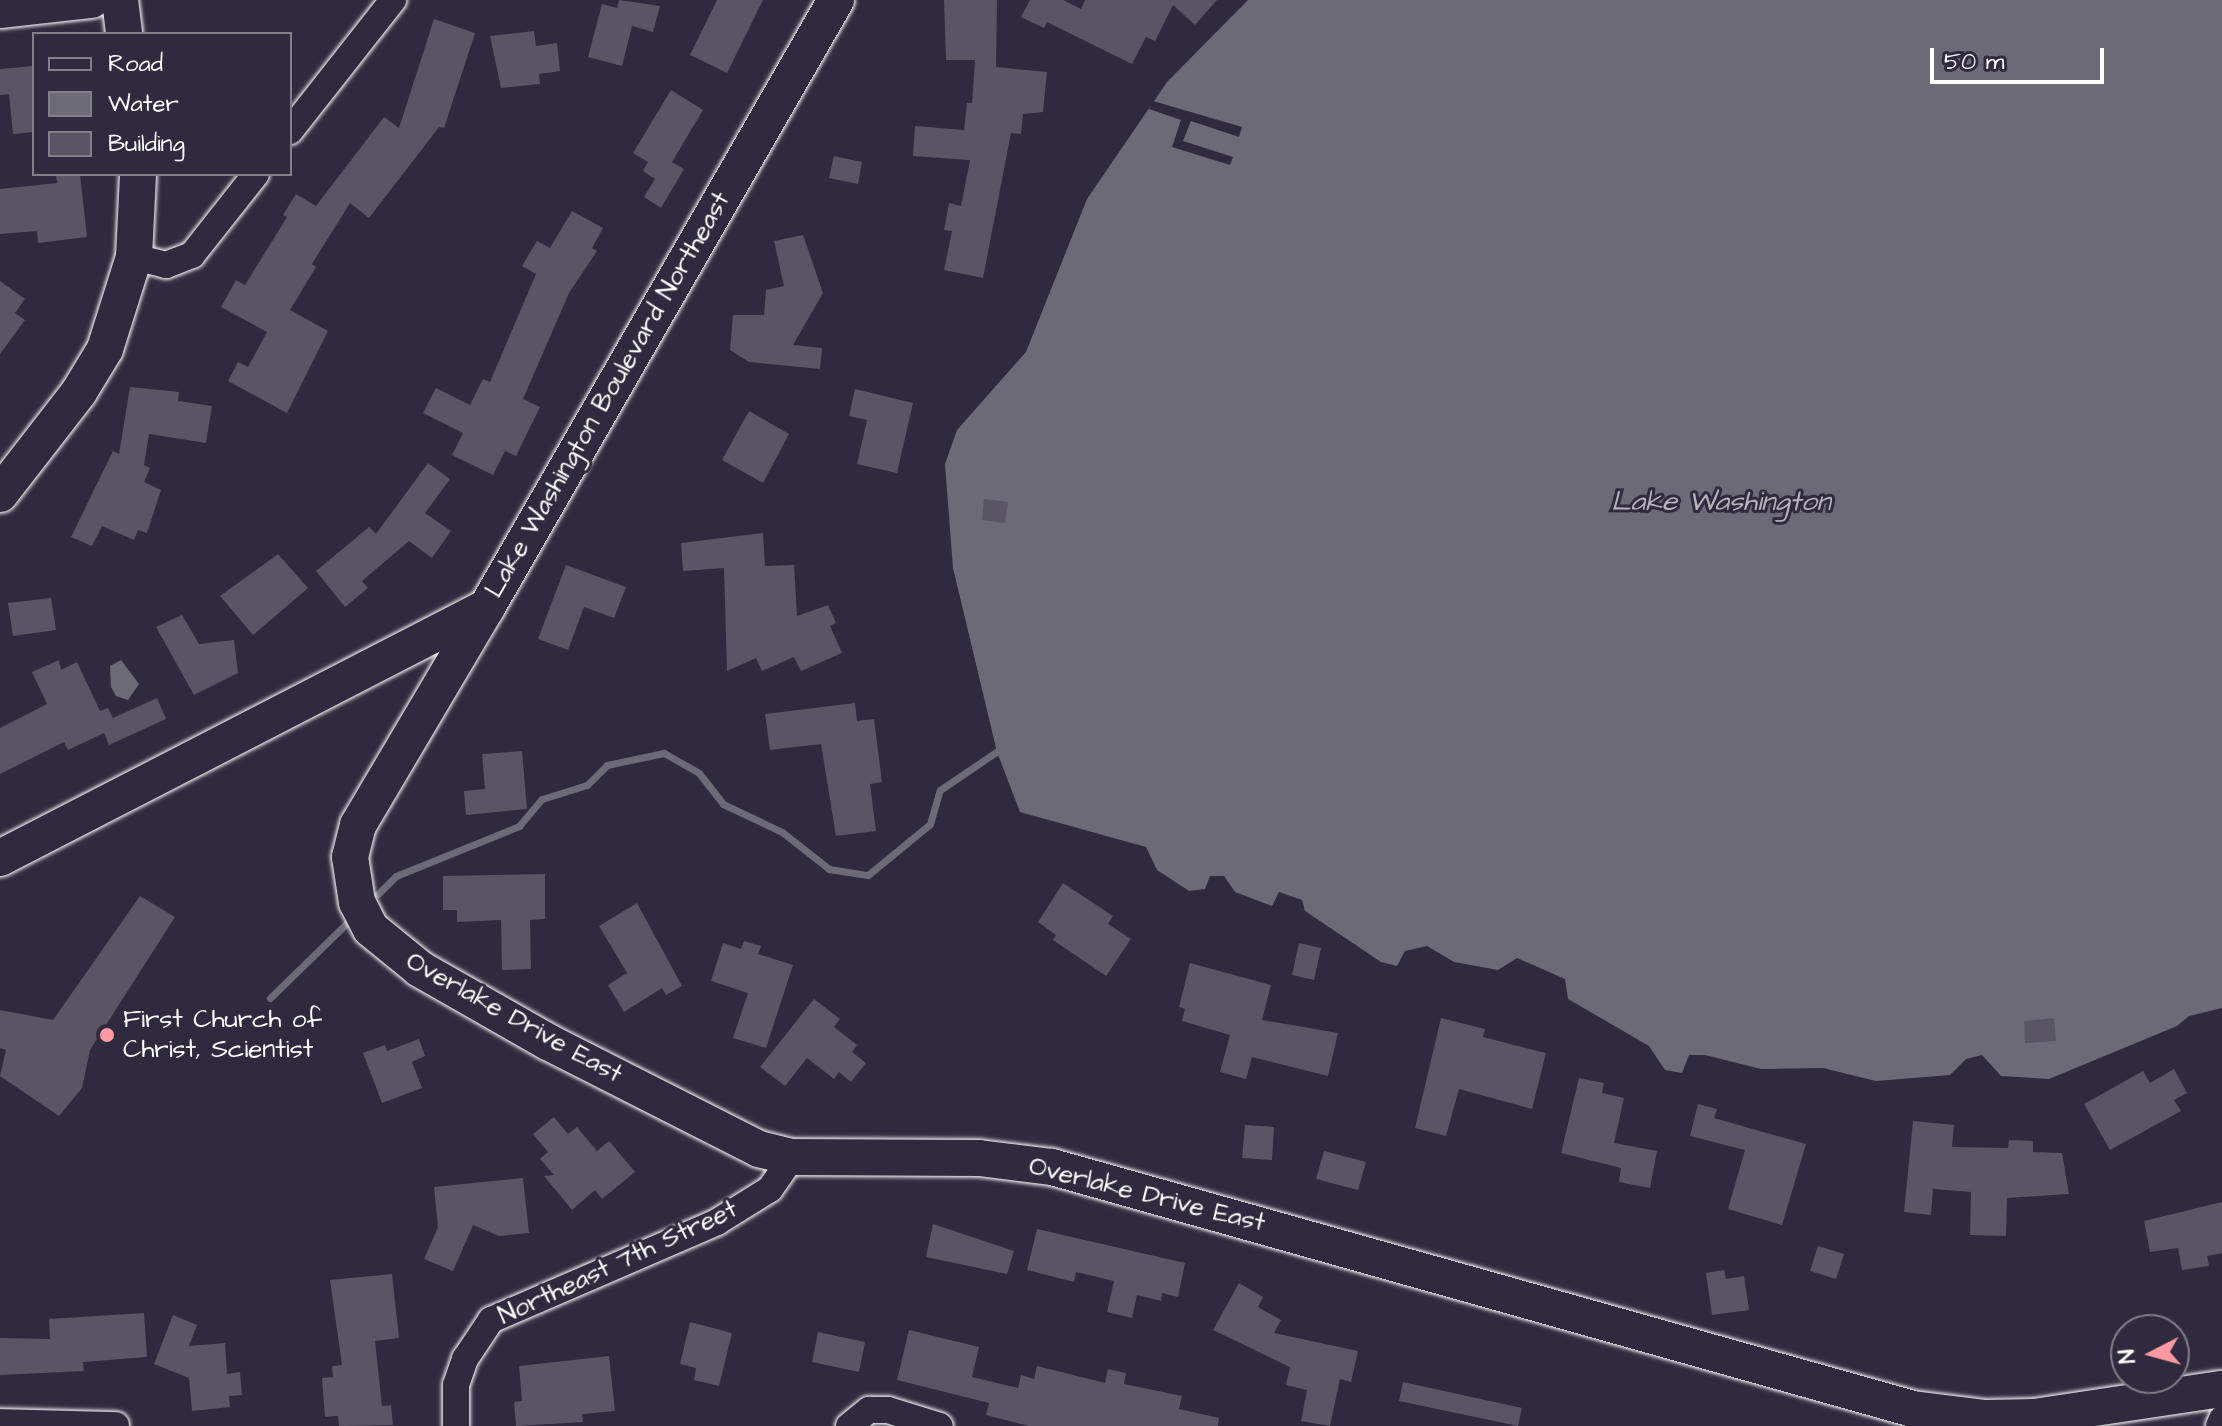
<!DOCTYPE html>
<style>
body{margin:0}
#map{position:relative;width:2222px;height:1426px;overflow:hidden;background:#2f2a3d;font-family:"Architects Daughter",sans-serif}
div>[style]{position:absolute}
.water>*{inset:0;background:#6d6a77}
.pier>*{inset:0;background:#2f2a3d}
.stream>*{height:7px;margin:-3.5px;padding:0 3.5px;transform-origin:3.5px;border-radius:3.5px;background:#6d6a77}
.building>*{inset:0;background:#595564}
.roads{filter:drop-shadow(0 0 2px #fff) drop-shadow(0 0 2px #fff)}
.street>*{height:26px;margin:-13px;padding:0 13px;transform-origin:13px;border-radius:13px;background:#2f2a3d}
.secondary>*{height:36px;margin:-18px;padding:0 18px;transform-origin:18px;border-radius:18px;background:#2f2a3d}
.dots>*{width:22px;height:22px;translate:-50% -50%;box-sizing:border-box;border:4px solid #2f2a3d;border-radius:50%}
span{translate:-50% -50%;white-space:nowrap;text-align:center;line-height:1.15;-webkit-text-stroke:6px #2f2a3d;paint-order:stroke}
.street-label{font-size:26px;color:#fff}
.poi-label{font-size:26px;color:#fff}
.left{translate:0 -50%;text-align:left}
.water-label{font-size:28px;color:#b6b4bb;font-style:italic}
.legend{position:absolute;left:32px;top:32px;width:260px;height:144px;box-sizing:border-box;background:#2f2a3d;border:2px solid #827f8b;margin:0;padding:10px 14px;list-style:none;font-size:24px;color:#fff}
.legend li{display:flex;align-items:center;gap:16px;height:40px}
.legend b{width:40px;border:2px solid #827f8b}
.north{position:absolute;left:2110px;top:1314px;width:80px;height:80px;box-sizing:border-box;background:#2f2a3d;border:2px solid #827f8b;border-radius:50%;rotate:264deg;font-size:22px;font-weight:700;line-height:32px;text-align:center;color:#fff}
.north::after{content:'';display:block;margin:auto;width:28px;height:36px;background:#ff9aa2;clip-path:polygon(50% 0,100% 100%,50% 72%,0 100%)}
.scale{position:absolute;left:1930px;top:48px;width:174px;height:36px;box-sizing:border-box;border:4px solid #fff;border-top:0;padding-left:10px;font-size:24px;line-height:28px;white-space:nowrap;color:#fff;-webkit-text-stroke:6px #2f2a3d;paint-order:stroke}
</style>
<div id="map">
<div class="water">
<i style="clip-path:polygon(1248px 0,2222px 0,2222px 1008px,2189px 1016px,2177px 1026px,2049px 1079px,2001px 1076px,1982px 1055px,1966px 1059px,1950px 1075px,1876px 1081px,1823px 1068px,1761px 1069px,1705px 1055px,1689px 1055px,1682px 1073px,1665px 1070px,1649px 1046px,1568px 999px,1565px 979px,1517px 958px,1498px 970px,1454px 962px,1427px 946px,1405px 951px,1397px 966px,1381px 962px,1305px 911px,1302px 900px,1279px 892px,1272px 906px,1235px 892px,1224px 876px,1210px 876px,1205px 889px,1189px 891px,1157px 870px,1146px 847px,1020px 812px,997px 752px,953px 568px,945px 464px,957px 430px,1026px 352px,1087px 199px,1167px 82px)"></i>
<i style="clip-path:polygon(121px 660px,139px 684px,128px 700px,116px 696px,111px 687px,110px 666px)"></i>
</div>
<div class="pier">
<i style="clip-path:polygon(1153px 101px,1242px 127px,1239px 137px,1191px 121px,1183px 141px,1233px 157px,1230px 165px,1172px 147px,1181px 120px,1149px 109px)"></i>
</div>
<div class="stream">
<i style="left:378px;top:894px;width:25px;rotate:-45deg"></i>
<i style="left:396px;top:876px;width:133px;rotate:-22.1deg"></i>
<i style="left:519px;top:826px;width:35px;rotate:-50deg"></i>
<i style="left:542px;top:799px;width:47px;rotate:-17.3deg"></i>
<i style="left:587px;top:785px;width:28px;rotate:-45deg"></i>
<i style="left:607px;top:765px;width:58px;rotate:-11.9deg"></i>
<i style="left:664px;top:753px;width:40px;rotate:29.7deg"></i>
<i style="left:699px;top:773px;width:39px;rotate:52deg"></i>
<i style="left:723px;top:804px;width:65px;rotate:25.4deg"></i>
<i style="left:782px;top:832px;width:60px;rotate:38.2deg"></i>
<i style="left:829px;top:869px;width:39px;rotate:9deg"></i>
<i style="left:868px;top:875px;width:80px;rotate:-39.4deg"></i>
<i style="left:930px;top:824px;width:35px;rotate:-74deg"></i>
<i style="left:940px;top:790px;width:75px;rotate:-34.1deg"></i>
<i style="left:270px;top:998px;width:109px;rotate:-44.3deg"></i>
</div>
<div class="building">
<i style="clip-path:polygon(619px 0,660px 6px,653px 32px,632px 26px,622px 66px,588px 57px,602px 4px,617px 8px)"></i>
<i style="clip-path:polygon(717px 0,763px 0,727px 73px,690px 55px)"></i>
<i style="clip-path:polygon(944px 0,997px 0,996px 67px,1047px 72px,1043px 112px,1023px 114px,1021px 134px,1011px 133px,983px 278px,944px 270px,952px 231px,944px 230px,949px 203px,961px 206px,970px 160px,913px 156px,915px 126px,964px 130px,967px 103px,972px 103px,975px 60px,946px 60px)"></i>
<i style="clip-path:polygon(1030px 0,1063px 0,1081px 9px,1085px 0,1217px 0,1195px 25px,1173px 5px,1155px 41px,1146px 37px,1132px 64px,1047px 22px,1044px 28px,1021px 17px)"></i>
<i style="clip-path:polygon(434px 19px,475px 33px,444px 128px,439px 127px,369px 218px,350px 203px,312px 264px,316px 267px,290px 310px,328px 331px,287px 413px,228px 381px,238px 362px,248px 367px,267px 332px,221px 307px,236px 280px,245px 285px,287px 217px,283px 215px,296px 194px,316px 206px,384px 117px,399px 128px)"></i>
<i style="clip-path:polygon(534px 31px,536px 46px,557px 43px,560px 71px,539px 74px,540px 84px,501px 88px,490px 36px)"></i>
<i style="clip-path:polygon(34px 66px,34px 132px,13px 134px,9px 94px,0 95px,0 69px)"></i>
<i style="clip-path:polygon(671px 90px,703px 110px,672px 162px,684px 169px,661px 208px,644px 197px,655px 179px,643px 171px,648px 162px,633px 153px)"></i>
<i style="clip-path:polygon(834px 156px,862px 162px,858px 184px,829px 178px)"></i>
<i style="clip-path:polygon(56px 174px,80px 174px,87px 237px,38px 243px,37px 231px,0 234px,0 189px,57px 183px)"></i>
<i style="clip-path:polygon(572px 211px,603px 228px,592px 248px,597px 251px,569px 293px,523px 399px,540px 407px,516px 456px,505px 451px,493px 475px,452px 455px,463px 433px,423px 413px,436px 388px,470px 405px,483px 379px,490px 382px,536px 274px,522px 266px,537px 241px,550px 248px)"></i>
<i style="clip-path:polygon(803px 235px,823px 293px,793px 345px,822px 348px,820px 369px,749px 362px,730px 350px,733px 315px,764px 315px,766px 290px,784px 286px,774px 241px)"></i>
<i style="clip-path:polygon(0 281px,25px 299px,15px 313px,25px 320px,0 354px)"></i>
<i style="clip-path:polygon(130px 387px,179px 392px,178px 401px,212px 406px,206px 443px,149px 434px,144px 465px,150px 468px,144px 482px,161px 490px,147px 533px,138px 530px,134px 540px,102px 526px,92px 546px,71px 537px,113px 451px,119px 454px)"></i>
<i style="clip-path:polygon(855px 389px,913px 403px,897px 473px,857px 464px,867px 420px,849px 416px)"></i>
<i style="clip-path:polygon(749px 411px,789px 434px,763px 483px,722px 460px)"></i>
<i style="clip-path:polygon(428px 463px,450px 479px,425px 513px,451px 531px,432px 558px,409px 541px,362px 581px,368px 588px,345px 607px,316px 571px,369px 527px,376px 534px)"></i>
<i style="clip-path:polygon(984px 499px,1008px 502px,1005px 523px,982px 520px)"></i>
<i style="clip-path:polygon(763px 533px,765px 566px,794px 565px,797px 616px,828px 605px,836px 623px,830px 626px,842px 653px,801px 671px,794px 657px,762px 671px,756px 658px,727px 671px,724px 568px,683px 571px,681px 543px)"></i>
<i style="clip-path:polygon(278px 554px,308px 588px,253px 635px,220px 596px)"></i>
<i style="clip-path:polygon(566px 565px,626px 587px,614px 618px,584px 607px,568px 650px,538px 639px)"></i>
<i style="clip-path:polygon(51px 598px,56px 630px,13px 636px,8px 603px)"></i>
<i style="clip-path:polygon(182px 615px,199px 644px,234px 640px,238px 673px,194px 695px,156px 627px)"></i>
<i style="clip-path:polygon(59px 660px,61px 670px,77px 662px,100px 711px,108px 708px,113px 718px,157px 698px,166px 719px,109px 745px,104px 733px,68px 750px,64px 742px,0 774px,0 728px,47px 704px,32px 672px)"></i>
<i style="clip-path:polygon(855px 703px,857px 721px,874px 719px,882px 782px,870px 784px,876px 831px,836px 836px,821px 744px,770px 750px,765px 714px)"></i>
<i style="clip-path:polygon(522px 751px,527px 809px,466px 815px,464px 791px,485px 789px,482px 754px)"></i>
<i style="clip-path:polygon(545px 874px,545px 919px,530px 920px,531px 969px,502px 970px,501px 920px,457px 922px,457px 910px,443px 910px,443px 876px)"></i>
<i style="clip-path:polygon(1063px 883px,1113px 916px,1108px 924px,1131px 939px,1106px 976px,1053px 940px,1056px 935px,1038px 922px)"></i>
<i style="clip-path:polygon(140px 896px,175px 917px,90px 1050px,82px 1088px,59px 1116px,0 1076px,6px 1050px,0 1048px,0 1010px,53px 1020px)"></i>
<i style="clip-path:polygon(637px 903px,682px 986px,666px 995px,662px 988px,624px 1012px,608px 985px,627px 973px,599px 926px)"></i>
<i style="clip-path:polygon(744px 941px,761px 946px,758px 954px,793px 965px,766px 1048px,733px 1038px,748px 993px,711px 981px,723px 943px,741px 949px)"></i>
<i style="clip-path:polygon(1299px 943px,1321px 948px,1314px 980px,1292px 975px)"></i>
<i style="clip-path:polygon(1190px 963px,1271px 985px,1262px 1020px,1338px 1033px,1328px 1076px,1252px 1057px,1246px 1079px,1220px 1072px,1230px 1035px,1182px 1021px,1185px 1009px,1179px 1007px)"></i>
<i style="clip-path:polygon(814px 999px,840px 1019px,834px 1027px,857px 1045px,852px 1052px,866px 1063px,851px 1082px,839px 1072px,834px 1079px,807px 1058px,785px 1086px,760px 1067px)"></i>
<i style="clip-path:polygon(1441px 1018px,1485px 1029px,1483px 1037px,1546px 1053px,1532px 1109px,1459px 1089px,1446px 1136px,1415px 1128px)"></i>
<i style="clip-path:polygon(2054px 1018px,2056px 1041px,2025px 1043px,2024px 1021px)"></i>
<i style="clip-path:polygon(419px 1039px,425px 1056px,412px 1062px,422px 1088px,382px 1103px,363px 1053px,385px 1045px,387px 1051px)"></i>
<i style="clip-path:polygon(2174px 1069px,2187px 1093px,2174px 1100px,2181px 1111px,2110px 1150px,2084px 1104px,2143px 1071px,2150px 1083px)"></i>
<i style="clip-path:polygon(1579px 1078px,1604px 1083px,1602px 1093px,1624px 1098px,1614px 1143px,1657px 1151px,1650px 1188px,1619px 1182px,1621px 1168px,1561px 1153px)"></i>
<i style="clip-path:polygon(1698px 1104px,1717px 1109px,1714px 1118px,1806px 1144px,1782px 1225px,1728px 1209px,1745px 1150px,1690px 1136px)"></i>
<i style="clip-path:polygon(554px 1117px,568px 1134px,577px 1127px,597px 1151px,609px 1141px,635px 1172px,602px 1199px,595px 1190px,572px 1210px,544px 1176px,554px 1175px,540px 1159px,548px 1152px,533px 1134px)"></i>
<i style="clip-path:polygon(1913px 1121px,1954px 1125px,1952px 1147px,2008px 1148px,2009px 1140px,2033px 1141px,2033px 1152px,2062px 1153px,2069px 1194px,2007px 1198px,2006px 1236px,1970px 1235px,1971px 1192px,1933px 1189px,1931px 1215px,1904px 1212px)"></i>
<i style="clip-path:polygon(1245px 1125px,1274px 1127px,1272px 1160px,1242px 1158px)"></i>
<i style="clip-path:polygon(1324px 1151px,1366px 1162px,1358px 1190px,1316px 1179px)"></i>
<i style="clip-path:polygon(523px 1178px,529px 1233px,499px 1236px,473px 1225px,453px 1271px,424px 1259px,438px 1227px,434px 1187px)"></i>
<i style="clip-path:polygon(2222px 1202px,2222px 1253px,2207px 1256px,2209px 1266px,2182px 1270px,2178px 1248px,2150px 1252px,2144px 1221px)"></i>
<i style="clip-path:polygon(933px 1224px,1014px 1251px,1007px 1274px,926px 1257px)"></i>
<i style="clip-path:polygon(1037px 1229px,1185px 1263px,1178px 1297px,1162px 1293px,1161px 1301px,1137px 1295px,1132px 1318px,1107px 1312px,1114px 1281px,1076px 1272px,1074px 1282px,1027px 1270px)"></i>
<i style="clip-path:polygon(1818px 1246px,1844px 1254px,1836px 1279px,1810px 1271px)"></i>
<i style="clip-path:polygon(1724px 1270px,1726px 1279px,1744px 1276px,1749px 1310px,1712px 1315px,1706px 1273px)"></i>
<i style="clip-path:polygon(392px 1274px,399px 1338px,375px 1341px,382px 1406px,391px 1405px,393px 1425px,339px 1426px,338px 1416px,325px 1417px,322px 1378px,333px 1377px,332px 1366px,342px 1365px,330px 1280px)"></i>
<i style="clip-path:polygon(1239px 1283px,1263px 1297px,1258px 1307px,1281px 1320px,1274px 1333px,1358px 1351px,1351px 1382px,1340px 1379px,1330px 1426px,1301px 1421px,1307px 1390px,1286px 1385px,1290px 1367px,1213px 1330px)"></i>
<i style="clip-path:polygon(144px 1313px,147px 1357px,83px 1362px,84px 1371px,0 1375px,0 1338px,50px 1339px,49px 1319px)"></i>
<i style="clip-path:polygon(173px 1315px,197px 1325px,189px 1346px,225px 1343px,227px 1374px,240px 1372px,242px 1395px,229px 1396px,230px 1407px,192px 1411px,189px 1378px,154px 1364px)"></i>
<i style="clip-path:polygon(690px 1322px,732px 1333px,719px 1386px,694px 1380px,696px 1368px,680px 1364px)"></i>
<i style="clip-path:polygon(909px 1330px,979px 1347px,972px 1377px,1018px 1388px,1021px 1375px,1034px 1379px,1037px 1366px,1105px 1383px,1108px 1369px,1126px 1373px,1124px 1384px,1182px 1396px,1179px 1409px,1219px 1418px,1218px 1426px,1029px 1426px,986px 1415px,989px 1403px,897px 1380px)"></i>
<i style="clip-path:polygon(818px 1332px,865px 1342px,859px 1372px,812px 1362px)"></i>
<i style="clip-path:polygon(609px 1356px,615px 1411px,582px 1414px,583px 1422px,516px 1426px,514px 1402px,522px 1401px,519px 1366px)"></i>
<i style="clip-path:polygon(1403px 1382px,1522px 1408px,1518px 1426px,1399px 1401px)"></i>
</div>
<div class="roads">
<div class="street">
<i style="left:290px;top:131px;width:167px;rotate:-51.8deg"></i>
<i style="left:134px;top:257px;width:33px;rotate:14deg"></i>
<i style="left:166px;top:265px;width:28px;rotate:-21deg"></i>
<i style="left:192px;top:255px;width:103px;rotate:-51.7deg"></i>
<i style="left:0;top:1422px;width:116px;rotate:1.5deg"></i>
<i style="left:456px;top:1426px;width:41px;rotate:-90deg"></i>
<i style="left:456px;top:1385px;width:28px;rotate:-71deg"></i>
<i style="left:465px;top:1359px;width:47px;rotate:-56.3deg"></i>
<i style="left:491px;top:1320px;width:246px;rotate:-23.4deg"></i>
<i style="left:717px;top:1222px;width:62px;rotate:-31.9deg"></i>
<i style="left:770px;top:1189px;width:39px;rotate:-55deg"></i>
<i style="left:849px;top:1426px;width:26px;rotate:-39deg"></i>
<i style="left:869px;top:1410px;width:19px"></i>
<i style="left:888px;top:1410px;width:54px;rotate:17.1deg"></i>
<i style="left:2219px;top:1426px;width:8px;rotate:-67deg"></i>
</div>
<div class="secondary">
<i style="left:120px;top:0;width:34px;rotate:83deg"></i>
<i style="left:0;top:10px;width:92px;rotate:-6.3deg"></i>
<i style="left:0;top:494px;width:129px;rotate:-52.2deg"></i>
<i style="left:79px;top:392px;width:50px;rotate:-58.8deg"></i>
<i style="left:105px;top:349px;width:96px;rotate:-72.5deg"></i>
<i style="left:134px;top:257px;width:83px;rotate:-87.2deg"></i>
<i style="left:487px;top:607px;width:253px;rotate:120.6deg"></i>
<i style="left:358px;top:825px;width:33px;rotate:104deg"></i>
<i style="left:350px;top:857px;width:46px;rotate:81.2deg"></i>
<i style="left:357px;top:902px;width:30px;rotate:63deg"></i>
<i style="left:371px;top:929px;width:63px;rotate:39.2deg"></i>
<i style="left:420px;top:969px;width:147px;rotate:29.7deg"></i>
<i style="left:548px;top:1042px;width:237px;rotate:26.9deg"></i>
<i style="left:759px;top:1149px;width:34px;rotate:14deg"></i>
<i style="left:792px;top:1157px;width:187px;rotate:0.3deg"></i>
<i style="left:979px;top:1158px;width:74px;rotate:7deg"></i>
<i style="left:1052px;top:1167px;width:894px;rotate:15.7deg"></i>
<i style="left:1913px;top:1409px;width:73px;rotate:7.1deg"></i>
<i style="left:1985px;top:1418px;width:49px;rotate:-1.2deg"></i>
<i style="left:2034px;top:1417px;width:190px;rotate:-8.5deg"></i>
<i style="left:0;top:858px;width:548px;rotate:-27.27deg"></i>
<i style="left:487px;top:607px;width:700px;rotate:-60.1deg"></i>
</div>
</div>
<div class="dots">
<i style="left:107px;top:1035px;background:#ff9aa2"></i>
</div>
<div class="street-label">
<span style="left:608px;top:395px;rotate:-60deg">Lake Washington Boulevard Northeast</span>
<span style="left:514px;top:1018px;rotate:29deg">Overlake Drive East</span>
<span style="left:1147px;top:1195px;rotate:14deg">Overlake Drive East</span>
<span style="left:618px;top:1263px;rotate:-25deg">Northeast 7th Street</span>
</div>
<div class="poi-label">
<span class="left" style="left:123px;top:1035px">First Church of<br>Christ, Scientist</span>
</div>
<div class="water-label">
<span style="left:1721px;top:502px">Lake Washington</span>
</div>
<ul class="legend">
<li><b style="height:10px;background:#2f2a3d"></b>Road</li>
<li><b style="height:22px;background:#6d6a77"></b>Water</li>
<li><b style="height:22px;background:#595564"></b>Building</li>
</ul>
<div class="north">N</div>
<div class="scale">50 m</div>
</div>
